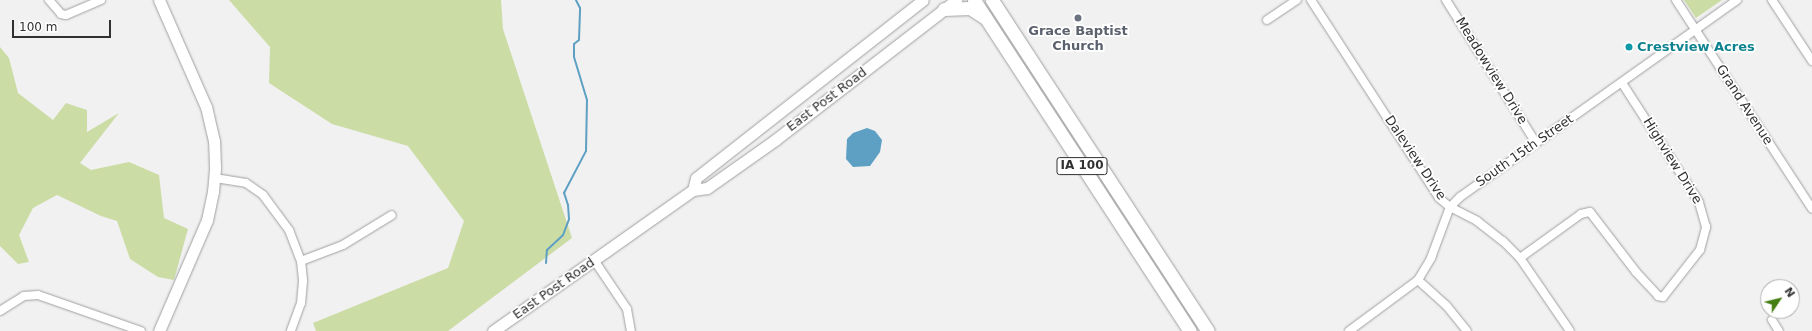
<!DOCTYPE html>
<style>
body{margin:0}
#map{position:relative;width:1812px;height:331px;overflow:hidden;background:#f1f1f2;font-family:"DejaVu Sans",sans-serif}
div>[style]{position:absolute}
.green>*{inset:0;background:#ccdca5}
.water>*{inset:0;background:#5ea0c3}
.stream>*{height:2px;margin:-1px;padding:0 1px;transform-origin:1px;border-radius:1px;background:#5ea0c3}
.roads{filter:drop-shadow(0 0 1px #9e9fa0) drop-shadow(0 0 1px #9e9fa0)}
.minor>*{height:8px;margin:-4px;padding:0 4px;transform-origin:4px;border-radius:4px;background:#fff}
.secondary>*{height:11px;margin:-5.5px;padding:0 5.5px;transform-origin:5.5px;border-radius:5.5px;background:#fff}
.trunk>*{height:13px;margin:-6.5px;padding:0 6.5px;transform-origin:6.5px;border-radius:6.5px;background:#fff}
.dots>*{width:11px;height:11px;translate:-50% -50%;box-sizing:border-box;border:2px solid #fff;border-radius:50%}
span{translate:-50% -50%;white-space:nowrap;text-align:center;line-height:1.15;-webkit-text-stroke:3.5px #fff;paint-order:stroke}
.shield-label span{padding:1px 3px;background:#fff;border:1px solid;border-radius:3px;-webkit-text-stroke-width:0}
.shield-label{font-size:12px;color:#313132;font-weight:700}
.worship-label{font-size:13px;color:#5b616d;font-weight:700}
.culture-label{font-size:13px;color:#0d838f;font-weight:700}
.left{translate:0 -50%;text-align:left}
.street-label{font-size:13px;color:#313132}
.north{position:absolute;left:1760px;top:279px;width:40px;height:40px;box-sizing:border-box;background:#fff;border:1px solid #adadad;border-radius:50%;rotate:55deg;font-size:11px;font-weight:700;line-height:16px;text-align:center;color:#313132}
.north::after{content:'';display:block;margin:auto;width:14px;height:18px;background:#467e16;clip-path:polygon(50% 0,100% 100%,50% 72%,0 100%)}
.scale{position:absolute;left:12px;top:20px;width:99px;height:18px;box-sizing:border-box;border:2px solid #313132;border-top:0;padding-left:5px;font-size:12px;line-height:14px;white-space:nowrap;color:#313132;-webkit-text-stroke:3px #fff;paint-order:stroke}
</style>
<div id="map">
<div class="green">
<i style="clip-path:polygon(229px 0,501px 0,503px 29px,572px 238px,448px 331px,316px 331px,313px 323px,448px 268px,464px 221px,408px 146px,332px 124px,269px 83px,270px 47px)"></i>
<i style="clip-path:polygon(1684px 0,1722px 0,1696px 18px)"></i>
<i style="clip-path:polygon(0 47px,9px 58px,18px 93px,53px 120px,66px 103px,87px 110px,87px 132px,119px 113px,80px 163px,91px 170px,129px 162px,159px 175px,164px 218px,188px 229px,174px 280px,158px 277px,130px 259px,117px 221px,101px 216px,57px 195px,33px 208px,19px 235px,29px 262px,18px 264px,0 246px)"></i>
</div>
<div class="water">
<i style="clip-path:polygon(867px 128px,875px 131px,882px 140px,880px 152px,870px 166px,853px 167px,846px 159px,847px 139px,853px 133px)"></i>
</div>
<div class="stream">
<i style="left:546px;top:263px;width:13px;rotate:-86deg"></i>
<i style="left:547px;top:250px;width:22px;rotate:-43deg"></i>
<i style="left:563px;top:235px;width:17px;rotate:-69deg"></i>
<i style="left:569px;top:219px;width:14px;rotate:-94deg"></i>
<i style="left:568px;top:205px;width:13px;rotate:-108deg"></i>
<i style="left:564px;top:193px;width:47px;rotate:-62.4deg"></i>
<i style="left:586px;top:151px;width:51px;rotate:-88.9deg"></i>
<i style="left:587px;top:100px;width:45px;rotate:-106.8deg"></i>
<i style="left:574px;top:57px;width:13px;rotate:-90deg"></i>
<i style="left:574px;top:44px;width:6px;rotate:-39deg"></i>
<i style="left:579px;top:40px;width:32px;rotate:-88deg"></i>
<i style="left:580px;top:8px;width:9px;rotate:-117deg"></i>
</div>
<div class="roads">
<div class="minor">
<i style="left:49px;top:0;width:18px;rotate:49deg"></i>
<i style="left:61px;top:14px;width:5px;rotate:11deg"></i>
<i style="left:66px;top:15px;width:38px;rotate:-23deg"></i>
<i style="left:1311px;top:0;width:236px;rotate:57.1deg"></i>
<i style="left:1439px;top:198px;width:14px;rotate:39deg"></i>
<i style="left:1450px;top:207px;width:30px;rotate:27deg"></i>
<i style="left:1477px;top:221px;width:33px;rotate:38deg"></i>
<i style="left:1503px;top:241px;width:24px;rotate:45deg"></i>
<i style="left:1520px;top:258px;width:88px;rotate:55.6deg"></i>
<i style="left:1446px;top:0;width:169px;rotate:57.8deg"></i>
<i style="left:1676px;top:0;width:249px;rotate:56.9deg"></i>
<i style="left:1772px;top:0;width:73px;rotate:56.7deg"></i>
<i style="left:1267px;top:20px;width:36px;rotate:-34deg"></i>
<i style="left:215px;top:178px;width:31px;rotate:9deg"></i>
<i style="left:246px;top:183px;width:21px;rotate:35deg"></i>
<i style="left:263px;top:195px;width:44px;rotate:53.4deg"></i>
<i style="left:289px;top:230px;width:33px;rotate:69deg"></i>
<i style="left:301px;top:261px;width:20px;rotate:84deg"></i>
<i style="left:303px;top:281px;width:22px;rotate:95deg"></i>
<i style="left:301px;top:303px;width:30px;rotate:110deg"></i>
<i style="left:1520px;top:258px;width:75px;rotate:-35.8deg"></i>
<i style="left:1581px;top:214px;width:9px;rotate:-13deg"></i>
<i style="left:1590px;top:212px;width:76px;rotate:52.5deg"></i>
<i style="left:1636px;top:272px;width:33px;rotate:47deg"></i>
<i style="left:1658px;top:296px;width:5px;rotate:11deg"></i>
<i style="left:1663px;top:297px;width:60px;rotate:-51.8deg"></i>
<i style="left:1700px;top:250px;width:24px;rotate:-75deg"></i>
<i style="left:1706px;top:227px;width:26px;rotate:-106deg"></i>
<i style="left:1699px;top:202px;width:142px;rotate:-122.9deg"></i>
<i style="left:594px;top:260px;width:59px;rotate:56deg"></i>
<i style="left:627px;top:309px;width:22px;rotate:80deg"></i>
<i style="left:301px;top:261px;width:45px;rotate:-20.9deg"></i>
<i style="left:343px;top:245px;width:57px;rotate:-31.5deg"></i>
<i style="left:1418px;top:280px;width:38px;rotate:42deg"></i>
<i style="left:1446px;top:305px;width:33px;rotate:51deg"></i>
<i style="left:0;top:311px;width:28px;rotate:-32deg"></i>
<i style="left:24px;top:296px;width:14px;rotate:-4deg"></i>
<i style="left:38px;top:295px;width:109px;rotate:19.3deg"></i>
<i style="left:1772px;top:320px;width:13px;rotate:58deg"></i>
<i style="left:1349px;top:331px;width:86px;rotate:-36.5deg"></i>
<i style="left:1418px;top:280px;width:26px;rotate:-59deg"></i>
<i style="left:1431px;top:258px;width:54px;rotate:-69.6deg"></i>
<i style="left:1450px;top:207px;width:14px;rotate:-45deg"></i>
<i style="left:1460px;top:197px;width:340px;rotate:-35.4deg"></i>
</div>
<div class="secondary">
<i style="left:693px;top:190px;width:12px;rotate:-76deg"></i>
<i style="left:696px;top:178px;width:288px;rotate:-38.1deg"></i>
<i style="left:159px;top:331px;width:121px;rotate:-66.6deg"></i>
<i style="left:207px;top:220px;width:29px;rotate:-78deg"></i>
<i style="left:213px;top:192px;width:25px;rotate:-85deg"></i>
<i style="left:215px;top:167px;width:26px;rotate:-92deg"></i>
<i style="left:214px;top:141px;width:35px;rotate:-103deg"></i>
<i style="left:206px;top:107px;width:117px;rotate:-113.7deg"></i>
<i style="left:493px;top:331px;width:245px;rotate:-35.2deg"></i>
<i style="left:693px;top:190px;width:14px;rotate:-8deg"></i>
<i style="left:707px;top:188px;width:83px;rotate:-35.2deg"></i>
<i style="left:775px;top:140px;width:229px;rotate:-37.7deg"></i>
</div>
<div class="trunk">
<i style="left:974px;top:0;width:395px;rotate:56.9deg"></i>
<i style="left:992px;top:0;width:395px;rotate:56.9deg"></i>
<i style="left:944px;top:9px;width:26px;rotate:-2deg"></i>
<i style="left:970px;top:8px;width:17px;rotate:33deg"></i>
</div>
</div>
<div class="dots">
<i style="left:1078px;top:18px;background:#6b7280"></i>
<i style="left:1629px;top:47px;background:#0f9aa8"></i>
</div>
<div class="shield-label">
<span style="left:1082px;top:166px">IA 100</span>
</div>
<div class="worship-label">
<span style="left:1078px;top:39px">Grace Baptist<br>Church</span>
</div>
<div class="culture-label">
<span class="left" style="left:1637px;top:47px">Crestview Acres</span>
</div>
<div class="street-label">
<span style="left:1491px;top:71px;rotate:58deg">Meadowview Drive</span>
<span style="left:827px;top:100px;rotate:-37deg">East Post Road</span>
<span style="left:1744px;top:105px;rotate:57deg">Grand Avenue</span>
<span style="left:1525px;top:151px;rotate:-35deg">South 15th Street</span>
<span style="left:1415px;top:158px;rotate:56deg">Daleview Drive</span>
<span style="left:1672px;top:161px;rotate:58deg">Highview Drive</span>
<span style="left:554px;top:289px;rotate:-35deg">East Post Road</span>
</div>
<div class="north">N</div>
<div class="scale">100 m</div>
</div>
